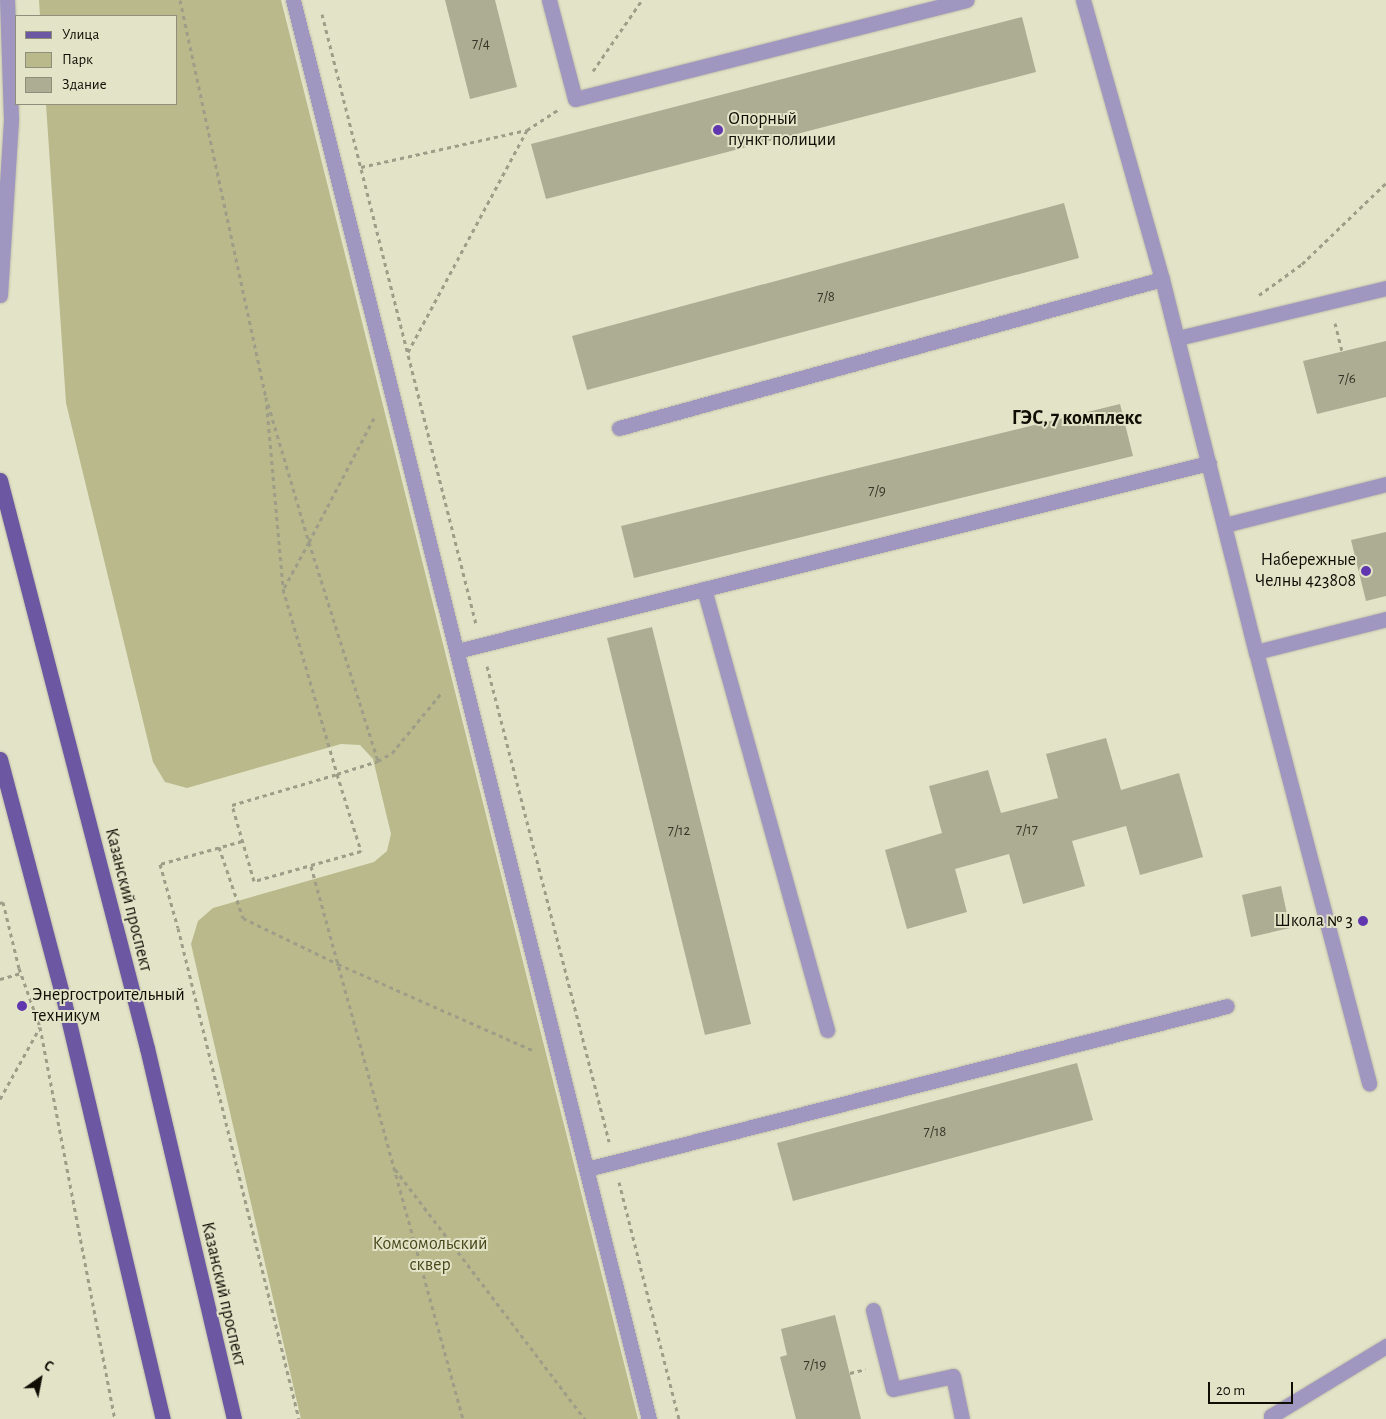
<!DOCTYPE html>
<meta charset="utf-8">
<style>
body{margin:0}
#map{position:relative;width:1386px;height:1419px;overflow:hidden;background:#e3e3c8;font-family:"Alegreya Sans",sans-serif}
div>[style]{position:absolute}
.green>*{inset:0;background:#b9b98b}
.building>*{inset:0;background:#adad93}
.path>*{height:3px;margin-top:-1.5px;transform-origin:0;background:repeating-linear-gradient(90deg,#9d9d88 0 4px,transparent 0 8px)}
.roads{filter:drop-shadow(0 0 1px #c1c1a9) drop-shadow(0 0 1px #c1c1a9)}
.service>*{height:15px;margin:-7.5px;padding:0 7.5px;transform-origin:7.5px;border-radius:7.5px;background:#a097c1}
.minor>*{height:15px;margin:-7.5px;padding:0 7.5px;transform-origin:7.5px;border-radius:7.5px;background:#a097c1}
.primary>*{height:15px;margin:-7.5px;padding:0 7.5px;transform-origin:7.5px;border-radius:7.5px;background:#6b57a2}
.dots>*{width:14px;height:14px;translate:-50% -50%;box-sizing:border-box;border:2px solid #e3e3c8;border-radius:50%}
span{translate:-50% -50%;white-space:nowrap;text-align:center;line-height:1.15;-webkit-text-stroke:4px #e3e3c8;paint-order:stroke}
.number-label{font-size:15px;color:#363628}
.number-label span{-webkit-text-stroke-width:0}
.poi-label{font-size:18px;color:#0e0e05}
.left{translate:0 -50%;text-align:left}
.right{translate:-100% -50%;text-align:right}
.street-label{font-size:18px;color:#0e0e05}
.park-label{font-size:18px;color:#48471a}
.quarter-label{font-size:20px;color:#0e0e05;font-weight:700}
.legend{position:absolute;left:15px;top:15px;width:162px;height:90px;box-sizing:border-box;background:#e3e3c8;border:1px solid #8e8e7a;margin:0;padding:6px 9px;list-style:none;font-size:15px;color:#0e0e05}
.legend li{display:flex;align-items:center;gap:10px;height:25px}
.legend b{width:25px;border:1px solid #8e8e7a}
.north{position:absolute;left:15px;top:1354px;width:50px;height:50px;-webkit-text-stroke:4px #e3e3c8;paint-order:stroke;rotate:33deg;font-size:14px;font-weight:700;line-height:20px;text-align:center;color:#0e0e05}
.north::after{content:'';display:block;margin:auto;width:18px;height:22px;background:#0e0e05;clip-path:polygon(50% 0,100% 100%,50% 72%,0 100%)}
.scale{position:absolute;left:1208px;top:1382px;width:85px;height:22px;box-sizing:border-box;border:2px solid #0e0e05;border-top:0;padding-left:6px;font-size:15px;line-height:18px;white-space:nowrap;color:#0e0e05;-webkit-text-stroke:4px #e3e3c8;paint-order:stroke}
</style>
<div id="map">
<div class="green">
<i style="clip-path:polygon(39px 0,281px 0,638px 1419px,301px 1419px,191px 944px,198px 921px,213px 908px,374px 862px,387px 851px,391px 834px,373px 759px,360px 745px,341px 744px,187px 788px,165px 782px,153px 762px,66px 403px,46px 104px,176px 104px,176px 16px,40px 16px)"></i>
</div>
<div class="building">
<i style="clip-path:polygon(445px 0,495px 0,517px 87px,470px 99px)"></i>
<i style="clip-path:polygon(1022px 17px,1036px 72px,546px 199px,531px 144px)"></i>
<i style="clip-path:polygon(1064px 203px,1079px 258px,587px 390px,572px 336px)"></i>
<i style="clip-path:polygon(1386px 341px,1386px 397px,1317px 414px,1303px 361px)"></i>
<i style="clip-path:polygon(1120px 404px,1133px 456px,634px 578px,621px 526px)"></i>
<i style="clip-path:polygon(1386px 532px,1386px 596px,1366px 601px,1351px 540px)"></i>
<i style="clip-path:polygon(652px 627px,751px 1024px,705px 1035px,607px 638px)"></i>
<i style="clip-path:polygon(1106px 738px,1121px 790px,1179px 773px,1203px 857px,1140px 875px,1126px 826px,1072px 841px,1085px 886px,1023px 904px,1009px 854px,955px 869px,967px 912px,907px 929px,885px 850px,942px 833px,929px 786px,988px 770px,1001px 813px,1058px 798px,1046px 754px)"></i>
<i style="clip-path:polygon(1281px 886px,1290px 928px,1251px 937px,1242px 895px)"></i>
<i style="clip-path:polygon(1077px 1063px,1093px 1120px,793px 1201px,777px 1143px)"></i>
<i style="clip-path:polygon(835px 1315px,861px 1419px,796px 1419px,780px 1357px,787px 1355px,781px 1329px)"></i>
</div>
<div class="path">
<i style="left:180px;top:0;width:406px;rotate:77.8deg"></i>
<i style="left:266px;top:397px;width:193px;rotate:84.9deg"></i>
<i style="left:283px;top:589px;width:193px;rotate:73.7deg"></i>
<i style="left:337px;top:774px;width:81px;rotate:72.7deg"></i>
<i style="left:361px;top:851px;width:111px;rotate:164.3deg"></i>
<i style="left:254px;top:881px;width:79px;rotate:-106.1deg"></i>
<i style="left:232px;top:805px;width:109px;rotate:-16.4deg"></i>
<i style="left:337px;top:774px;width:43px;rotate:-17.6deg"></i>
<i style="left:378px;top:761px;width:16px;rotate:-30deg"></i>
<i style="left:392px;top:753px;width:80px;rotate:-50.6deg"></i>
<i style="left:322px;top:14px;width:629px;rotate:75.83deg"></i>
<i style="left:593px;top:71px;width:86px;rotate:-55.4deg"></i>
<i style="left:361px;top:167px;width:169px;rotate:-12.6deg"></i>
<i style="left:1259px;top:295px;width:53px;rotate:-35.8deg"></i>
<i style="left:1302px;top:264px;width:117px;rotate:-44deg"></i>
<i style="left:1335px;top:323px;width:30px;rotate:76deg"></i>
<i style="left:408px;top:352px;width:252px;rotate:-61.8deg"></i>
<i style="left:527px;top:130px;width:37px;rotate:-33deg"></i>
<i style="left:268px;top:404px;width:144px;rotate:73.5deg"></i>
<i style="left:309px;top:542px;width:52px;rotate:118.5deg"></i>
<i style="left:374px;top:418px;width:140px;rotate:117.7deg"></i>
<i style="left:309px;top:542px;width:230px;rotate:72.5deg"></i>
<i style="left:487px;top:666px;width:491px;rotate:75.6deg"></i>
<i style="left:242px;top:841px;width:85px;rotate:164.3deg"></i>
<i style="left:160px;top:864px;width:66px;rotate:74.3deg"></i>
<i style="left:178px;top:928px;width:506px;rotate:76.16deg"></i>
<i style="left:219px;top:847px;width:75px;rotate:71.3deg"></i>
<i style="left:243px;top:918px;width:106px;rotate:25.8deg"></i>
<i style="left:338px;top:964px;width:214px;rotate:23.9deg"></i>
<i style="left:311px;top:866px;width:574px;rotate:74.63deg"></i>
<i style="left:0;top:903px;width:3px;rotate:-18deg"></i>
<i style="left:3px;top:902px;width:68px;rotate:76.4deg"></i>
<i style="left:19px;top:968px;width:63px;rotate:70.4deg"></i>
<i style="left:40px;top:1027px;width:399px;rotate:79.2deg"></i>
<i style="left:0;top:979px;width:22px;rotate:-16deg"></i>
<i style="left:0;top:1099px;width:82px;rotate:-60.9deg"></i>
<i style="left:395px;top:1169px;width:314px;rotate:52.8deg"></i>
<i style="left:619px;top:1182px;width:244px;rotate:75.8deg"></i>
<i style="left:850px;top:1373px;width:16px;rotate:-14deg"></i>
</div>
<div class="roads">
<div class="service">
<i style="left:549px;top:0;width:102px;rotate:75.3deg"></i>
<i style="left:575px;top:99px;width:404px;rotate:-14.2deg"></i>
<i style="left:1083px;top:0;width:290px;rotate:74.2deg"></i>
<i style="left:1162px;top:279px;width:385px;rotate:75.9deg"></i>
<i style="left:1256px;top:652px;width:446px;rotate:75.3deg"></i>
<i style="left:1178px;top:338px;width:214px;rotate:-13.5deg"></i>
<i style="left:619px;top:428px;width:563px;rotate:-15.34deg"></i>
<i style="left:1225px;top:525px;width:166px;rotate:-14.3deg"></i>
<i style="left:704px;top:589px;width:458px;rotate:74.4deg"></i>
<i style="left:457px;top:651px;width:775px;rotate:-14.04deg"></i>
<i style="left:1256px;top:652px;width:134px;rotate:-14.2deg"></i>
<i style="left:587px;top:1169px;width:660px;rotate:-14.29deg"></i>
<i style="left:873px;top:1310px;width:81px;rotate:75.8deg"></i>
<i style="left:893px;top:1389px;width:61px;rotate:-12.2deg"></i>
<i style="left:953px;top:1376px;width:44px;rotate:78.2deg"></i>
<i style="left:1271px;top:1419px;width:3px;rotate:-90deg"></i>
<i style="left:1271px;top:1416px;width:135px;rotate:-31.3deg"></i>
</div>
<div class="minor">
<i style="left:293px;top:0;width:1463px;rotate:75.92deg"></i>
<i style="left:0;top:295px;width:176px;rotate:-86.4deg"></i>
<i style="left:11px;top:119px;width:119px;rotate:-91.9deg"></i>
</div>
<div class="primary">
<i style="left:0;top:480px;width:587px;rotate:75.49deg"></i>
<i style="left:147px;top:1048px;width:381px;rotate:76.8deg"></i>
<i style="left:0;top:759px;width:246px;rotate:75.2deg"></i>
<i style="left:63px;top:997px;width:434px;rotate:76.7deg"></i>
</div>
</div>
<div class="dots">
<i style="left:718px;top:130px;background:#6137af"></i>
<i style="left:1366px;top:571px;background:#6137af"></i>
<i style="left:1363px;top:921px;background:#6137af"></i>
<i style="left:22px;top:1006px;background:#6137af"></i>
</div>
<div class="number-label">
<span style="left:481px;top:44px">7/4</span>
<span style="left:826px;top:297px">7/8</span>
<span style="left:1347px;top:379px">7/6</span>
<span style="left:877px;top:491px">7/9</span>
<span style="left:1027px;top:830px">7/17</span>
<span style="left:679px;top:831px">7/12</span>
<span style="left:935px;top:1132px">7/18</span>
<span style="left:815px;top:1365px">7/19</span>
</div>
<div class="poi-label">
<span class="left" style="left:728px;top:130px">Опорный<br>пункт полиции</span>
<span class="right" style="left:1356px;top:571px">Набережные<br>Челны 423808</span>
<span class="right" style="left:1353px;top:921px">Школа № 3</span>
<span class="left" style="left:32px;top:1006px">Энергостроительный<br>техникум</span>
</div>
<div class="street-label">
<span style="left:128px;top:900px;rotate:76deg">Казанский проспект</span>
<span style="left:223px;top:1294px;rotate:77deg">Казанский проспект</span>
</div>
<div class="park-label">
<span style="left:430px;top:1255px">Комсомольский<br>сквер</span>
</div>
<div class="quarter-label">
<span style="left:1077px;top:418px">ГЭС, 7 комплекс</span>
</div>
<ul class="legend">
<li><b style="height:6px;background:#6b57a2"></b>Улица</li>
<li><b style="height:14px;background:#b9b98b"></b>Парк</li>
<li><b style="height:14px;background:#adad93"></b>Здание</li>
</ul>
<div class="north">С</div>
<div class="scale">20 m</div>
</div>
